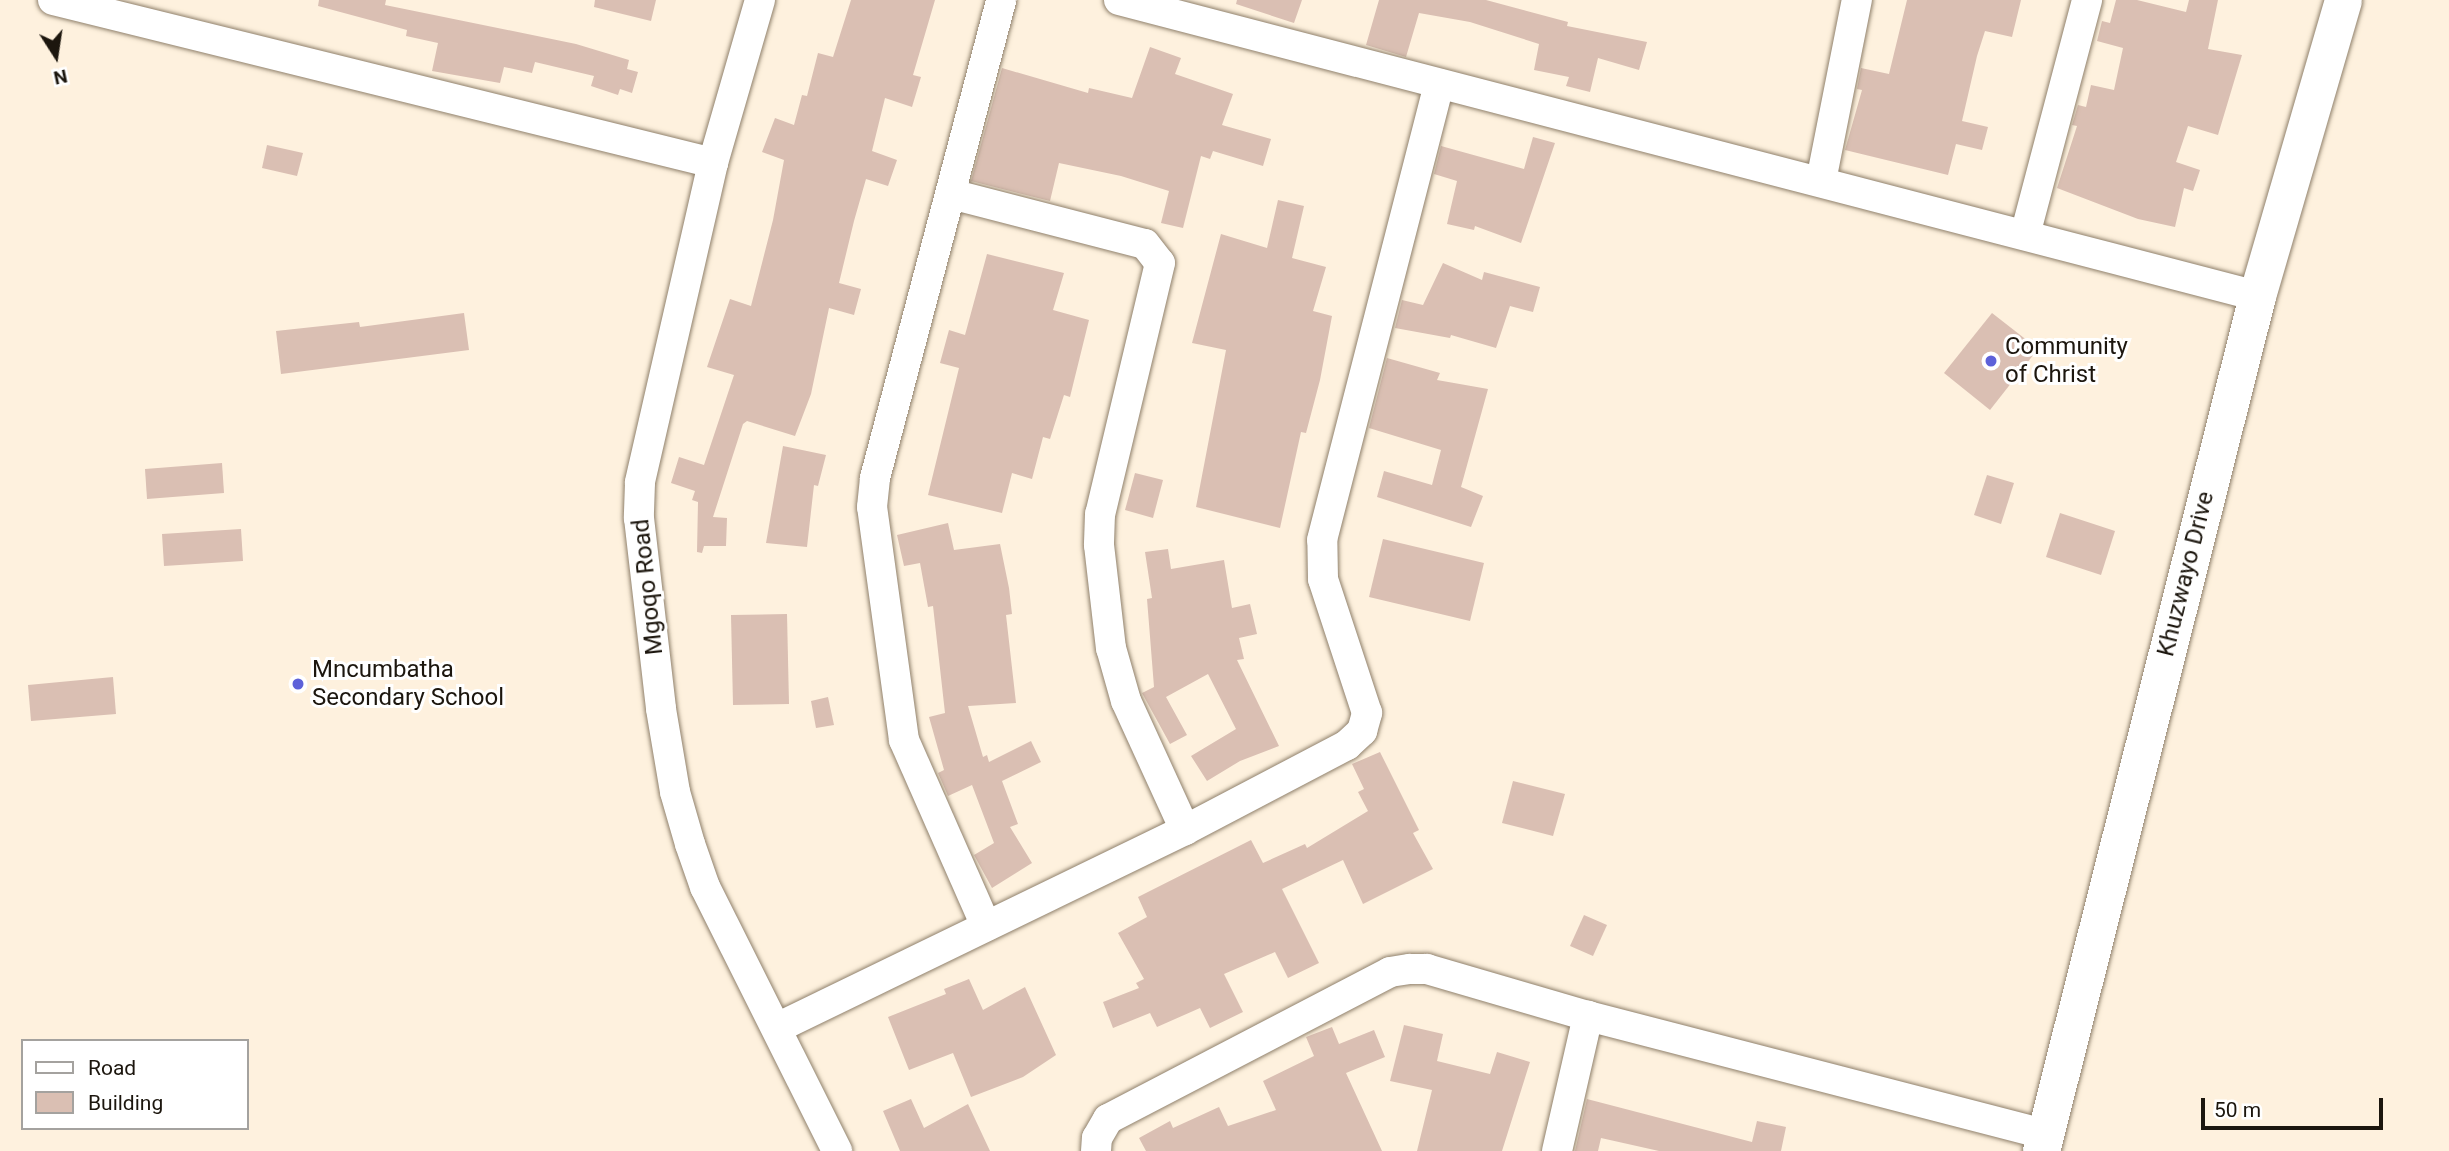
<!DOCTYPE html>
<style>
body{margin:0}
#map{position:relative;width:2449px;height:1151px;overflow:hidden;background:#fef1de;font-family:Roboto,sans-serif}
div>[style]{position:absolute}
.building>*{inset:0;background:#dabfb3}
.roads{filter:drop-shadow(0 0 2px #8f806b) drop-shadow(0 0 2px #8f806b)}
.minor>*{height:30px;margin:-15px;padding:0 15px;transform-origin:15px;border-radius:15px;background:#fff}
.tertiary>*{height:37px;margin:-18.5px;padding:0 18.5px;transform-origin:18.5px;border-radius:18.5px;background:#fff}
.dots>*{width:19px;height:19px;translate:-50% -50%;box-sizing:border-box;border:4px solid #fff;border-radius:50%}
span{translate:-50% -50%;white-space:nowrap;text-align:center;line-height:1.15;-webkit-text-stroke:6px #fff;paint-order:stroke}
.poi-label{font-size:24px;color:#1c160e}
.left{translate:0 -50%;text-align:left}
.street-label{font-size:24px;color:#1c160e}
.legend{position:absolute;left:21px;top:1039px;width:228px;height:91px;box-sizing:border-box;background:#fff;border:2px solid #a4a29f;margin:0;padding:9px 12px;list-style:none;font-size:21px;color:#1c160e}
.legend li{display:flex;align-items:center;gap:14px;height:35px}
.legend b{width:35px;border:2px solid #a4a29f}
.north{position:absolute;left:21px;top:21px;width:70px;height:70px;-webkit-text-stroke:5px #fff;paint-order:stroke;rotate:168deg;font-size:19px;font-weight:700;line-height:28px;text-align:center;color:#1c160e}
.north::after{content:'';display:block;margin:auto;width:24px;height:32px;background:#1c160e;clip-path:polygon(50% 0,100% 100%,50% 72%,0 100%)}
.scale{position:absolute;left:2201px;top:1098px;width:182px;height:32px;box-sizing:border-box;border:4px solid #1c160e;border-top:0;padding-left:9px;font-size:21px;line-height:24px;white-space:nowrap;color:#1c160e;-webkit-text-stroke:5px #fff;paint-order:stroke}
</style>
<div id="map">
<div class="building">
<i style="clip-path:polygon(319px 0,386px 0,385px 5px,576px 44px,629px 60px,627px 69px,638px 72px,632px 93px,620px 89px,618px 95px,591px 86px,594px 76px,535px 62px,532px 73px,504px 67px,500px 83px,432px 71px,438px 43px,406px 36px,407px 30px,318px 6px)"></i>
<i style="clip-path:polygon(595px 0,656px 0,651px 21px,594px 7px)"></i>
<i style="clip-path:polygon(851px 0,935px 0,913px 75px,921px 77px,912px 107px,885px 98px,872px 151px,897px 160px,888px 186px,866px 179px,854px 221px,839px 283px,861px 289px,854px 315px,829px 308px,811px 394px,795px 436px,747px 421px,743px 424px,713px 517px,727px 518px,726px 546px,704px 546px,702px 553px,697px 552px,698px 502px,692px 500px,695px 491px,671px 483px,679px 457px,704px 465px,734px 375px,707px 367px,730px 299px,751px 306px,773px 220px,784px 160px,762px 152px,775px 118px,794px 125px,802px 95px,807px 96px,818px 53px,833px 57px)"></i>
<i style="clip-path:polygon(1237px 0,1302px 0,1294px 23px,1236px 4px)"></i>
<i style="clip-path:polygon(1379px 0,1486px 0,1568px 22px,1567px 26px,1647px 42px,1639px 70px,1598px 58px,1590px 92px,1566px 86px,1569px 77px,1534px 70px,1539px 44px,1470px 22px,1419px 13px,1406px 57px,1366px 45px)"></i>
<i style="clip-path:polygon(1907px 0,2021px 0,2012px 37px,1985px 31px,1977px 56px,1962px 121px,1988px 127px,1982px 150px,1956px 144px,1948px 175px,1845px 150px,1862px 90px,1857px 89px,1861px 68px,1889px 74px)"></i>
<i style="clip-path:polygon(2116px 0,2137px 0,2186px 12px,2189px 0,2218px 0,2208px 49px,2242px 55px,2218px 135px,2188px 126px,2176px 162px,2200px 170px,2193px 191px,2184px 188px,2175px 227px,2138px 219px,2057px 188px,2077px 126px,2072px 125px,2078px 105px,2086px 107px,2091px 85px,2114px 90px,2123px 48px,2097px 41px,2102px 21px,2110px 23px)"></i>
<i style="clip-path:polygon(1150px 47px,1181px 58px,1175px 74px,1233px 94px,1222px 125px,1271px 139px,1263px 166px,1213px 151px,1210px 159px,1201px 156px,1183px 228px,1161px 223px,1169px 191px,1121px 176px,1059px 163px,1050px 201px,971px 181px,1002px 68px,1088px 93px,1089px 88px,1132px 98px)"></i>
<i style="clip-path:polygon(1533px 137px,1555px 143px,1521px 243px,1475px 226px,1474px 230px,1447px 224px,1457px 181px,1434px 174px,1441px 146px,1524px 169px)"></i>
<i style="clip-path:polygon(267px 145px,303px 153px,297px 176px,262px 168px)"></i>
<i style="clip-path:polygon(1278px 200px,1304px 206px,1292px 258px,1326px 267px,1313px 311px,1332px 316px,1320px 380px,1306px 433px,1301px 432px,1280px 528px,1196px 507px,1226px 350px,1192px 343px,1221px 234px,1267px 248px)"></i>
<i style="clip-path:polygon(987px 254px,1064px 273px,1053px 310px,1089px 320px,1070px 397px,1064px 395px,1050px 439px,1043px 437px,1032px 479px,1012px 473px,1002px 513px,928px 495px,959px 368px,940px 363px,949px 330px,965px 335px)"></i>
<i style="clip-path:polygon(1443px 263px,1482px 280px,1484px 272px,1540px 287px,1533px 312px,1510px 306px,1496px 348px,1451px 335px,1450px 338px,1395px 328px,1402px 300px,1423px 305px)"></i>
<i style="clip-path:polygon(464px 313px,469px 350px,281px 374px,276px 331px,359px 322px,360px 327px)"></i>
<i style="clip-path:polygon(1992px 313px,2038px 349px,1990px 410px,1944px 373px)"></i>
<i style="clip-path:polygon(1387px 358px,1440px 373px,1437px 380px,1488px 389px,1461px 487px,1483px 496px,1471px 527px,1377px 497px,1384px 471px,1432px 485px,1441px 450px,1369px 428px)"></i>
<i style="clip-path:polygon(783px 446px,826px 455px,818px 486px,814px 485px,807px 547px,766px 543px)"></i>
<i style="clip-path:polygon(222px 463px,224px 493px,147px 499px,145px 469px)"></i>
<i style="clip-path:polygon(1135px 473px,1163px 480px,1153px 518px,1125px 510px)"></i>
<i style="clip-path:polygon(1987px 475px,2014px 483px,2001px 524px,1974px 515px)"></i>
<i style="clip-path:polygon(2060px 513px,2115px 531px,2101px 575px,2046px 557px)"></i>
<i style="clip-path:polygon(948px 523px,954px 550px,1000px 544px,1009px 588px,1012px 614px,1006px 615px,1016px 703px,968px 706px,983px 757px,987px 755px,989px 762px,1031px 741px,1041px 762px,1002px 781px,1018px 824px,1010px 827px,1032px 863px,992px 888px,974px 855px,994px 843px,972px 785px,948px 796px,938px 773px,944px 770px,929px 717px,945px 713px,933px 606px,928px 607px,920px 563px,904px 566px,897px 535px)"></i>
<i style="clip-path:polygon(241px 529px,243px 561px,164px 566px,162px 534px)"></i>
<i style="clip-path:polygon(1383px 539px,1484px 563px,1470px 621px,1369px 597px)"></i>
<i style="clip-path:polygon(1168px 549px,1171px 569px,1224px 560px,1232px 608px,1250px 604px,1257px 634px,1239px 638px,1244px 659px,1237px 660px,1279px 746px,1240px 761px,1207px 781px,1191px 756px,1236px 729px,1208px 674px,1166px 697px,1187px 735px,1170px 744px,1142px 693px,1154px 687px,1147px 599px,1152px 598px,1145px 552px)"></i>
<i style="clip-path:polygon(787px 614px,789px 704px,733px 705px,731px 615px)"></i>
<i style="clip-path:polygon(113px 677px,116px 714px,31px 721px,28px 685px)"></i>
<i style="clip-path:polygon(828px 697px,834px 725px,816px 728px,811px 701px)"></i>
<i style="clip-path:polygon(1380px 752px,1419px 830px,1413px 833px,1433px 869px,1363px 904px,1343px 860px,1282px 889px,1319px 963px,1288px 978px,1275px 952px,1224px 974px,1243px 1012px,1210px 1028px,1200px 1008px,1157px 1027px,1150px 1013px,1113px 1028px,1103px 1002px,1139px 988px,1136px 983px,1144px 979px,1118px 933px,1147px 917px,1138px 897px,1251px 840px,1263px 863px,1305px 844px,1307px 848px,1368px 811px,1358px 792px,1364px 789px,1352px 764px)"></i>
<i style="clip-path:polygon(1513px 781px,1565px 794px,1553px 836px,1502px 823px)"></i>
<i style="clip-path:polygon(1584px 915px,1607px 925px,1593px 956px,1570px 946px)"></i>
<i style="clip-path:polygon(969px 979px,983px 1010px,1025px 987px,1056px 1055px,1023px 1077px,971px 1097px,953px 1053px,909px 1070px,888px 1017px,946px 994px,944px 989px)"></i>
<i style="clip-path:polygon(1404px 1025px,1443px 1034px,1437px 1061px,1490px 1074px,1497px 1052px,1530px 1062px,1502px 1151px,1417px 1151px,1432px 1090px,1390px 1081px)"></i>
<i style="clip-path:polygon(1332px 1027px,1339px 1044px,1374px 1030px,1385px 1057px,1346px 1073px,1382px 1151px,1146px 1151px,1139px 1138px,1170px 1121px,1173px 1128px,1219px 1107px,1228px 1126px,1276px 1110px,1263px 1081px,1314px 1056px,1306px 1037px)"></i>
<i style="clip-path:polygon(911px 1099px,924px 1128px,968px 1104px,990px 1151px,900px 1151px,883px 1111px)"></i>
<i style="clip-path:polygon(1587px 1099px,1752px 1142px,1757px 1121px,1786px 1127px,1781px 1151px,1659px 1151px,1601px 1138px,1598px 1151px,1575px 1151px)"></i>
</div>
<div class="roads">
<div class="minor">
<i style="left:53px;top:0;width:680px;rotate:13.87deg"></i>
<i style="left:760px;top:0;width:170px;rotate:106.1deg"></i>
<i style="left:713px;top:163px;width:328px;rotate:102.9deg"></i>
<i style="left:640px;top:483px;width:35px;rotate:92deg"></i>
<i style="left:639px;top:518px;width:192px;rotate:83.4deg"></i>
<i style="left:661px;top:709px;width:84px;rotate:80.4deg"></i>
<i style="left:675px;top:792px;width:54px;rotate:73.9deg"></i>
<i style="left:690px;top:844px;width:46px;rotate:70.8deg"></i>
<i style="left:705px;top:887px;width:295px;rotate:63.4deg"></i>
<i style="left:1119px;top:0;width:1176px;rotate:14.58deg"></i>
<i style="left:1821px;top:181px;width:185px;rotate:-78.8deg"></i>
<i style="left:951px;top:194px;width:200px;rotate:14.5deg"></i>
<i style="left:1145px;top:244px;width:24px;rotate:52deg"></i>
<i style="left:1160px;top:263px;width:258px;rotate:103.4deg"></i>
<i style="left:1100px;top:514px;width:31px;rotate:92deg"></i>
<i style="left:1099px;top:545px;width:104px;rotate:83.4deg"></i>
<i style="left:1111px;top:648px;width:55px;rotate:74.2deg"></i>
<i style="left:1126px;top:701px;width:142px;rotate:65.4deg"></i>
<i style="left:2025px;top:235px;width:243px;rotate:-75.2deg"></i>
<i style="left:986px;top:926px;width:203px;rotate:-113.8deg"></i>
<i style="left:904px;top:740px;width:235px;rotate:-97.8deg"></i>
<i style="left:872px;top:507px;width:29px;rotate:-84deg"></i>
<i style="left:875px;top:478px;width:494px;rotate:-75.2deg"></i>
<i style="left:777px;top:1028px;width:454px;rotate:-25.9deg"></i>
<i style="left:1185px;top:830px;width:183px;rotate:-27.7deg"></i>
<i style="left:1347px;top:745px;width:21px;rotate:-43deg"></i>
<i style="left:1362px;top:731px;width:19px;rotate:-74deg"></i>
<i style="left:1367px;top:713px;width:141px;rotate:-108.2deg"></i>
<i style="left:1323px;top:579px;width:39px;rotate:-91deg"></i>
<i style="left:1322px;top:540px;width:471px;rotate:-75.6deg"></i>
<i style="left:1096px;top:1151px;width:13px;rotate:-86deg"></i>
<i style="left:1097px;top:1138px;width:22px;rotate:-60deg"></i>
<i style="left:1108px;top:1119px;width:318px;rotate:-27.5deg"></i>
<i style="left:1390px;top:972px;width:20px;rotate:-9deg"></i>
<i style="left:1410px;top:969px;width:17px"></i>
<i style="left:1427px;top:969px;width:168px;rotate:16.3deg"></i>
<i style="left:1588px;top:1016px;width:472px;rotate:14.5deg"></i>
<i style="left:1557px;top:1151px;width:139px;rotate:-77.1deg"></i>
</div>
<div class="tertiary">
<i style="left:2041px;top:1151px;width:882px;rotate:-75.82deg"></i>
<i style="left:2257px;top:296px;width:308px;rotate:-73.8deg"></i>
</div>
</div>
<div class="dots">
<i style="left:1991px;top:361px;background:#5d61d9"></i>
<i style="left:298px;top:684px;background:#5d61d9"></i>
</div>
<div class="poi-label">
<span class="left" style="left:2005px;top:361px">Community<br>of Christ</span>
<span class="left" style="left:312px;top:684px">Mncumbatha<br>Secondary School</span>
</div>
<div class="street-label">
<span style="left:2186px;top:574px;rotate:-76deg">Khuzwayo Drive</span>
<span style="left:648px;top:587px;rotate:-96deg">Mgoqo Road</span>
</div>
<ul class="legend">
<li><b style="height:9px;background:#fff"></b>Road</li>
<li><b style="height:19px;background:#dabfb3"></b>Building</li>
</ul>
<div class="north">N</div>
<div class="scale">50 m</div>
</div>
